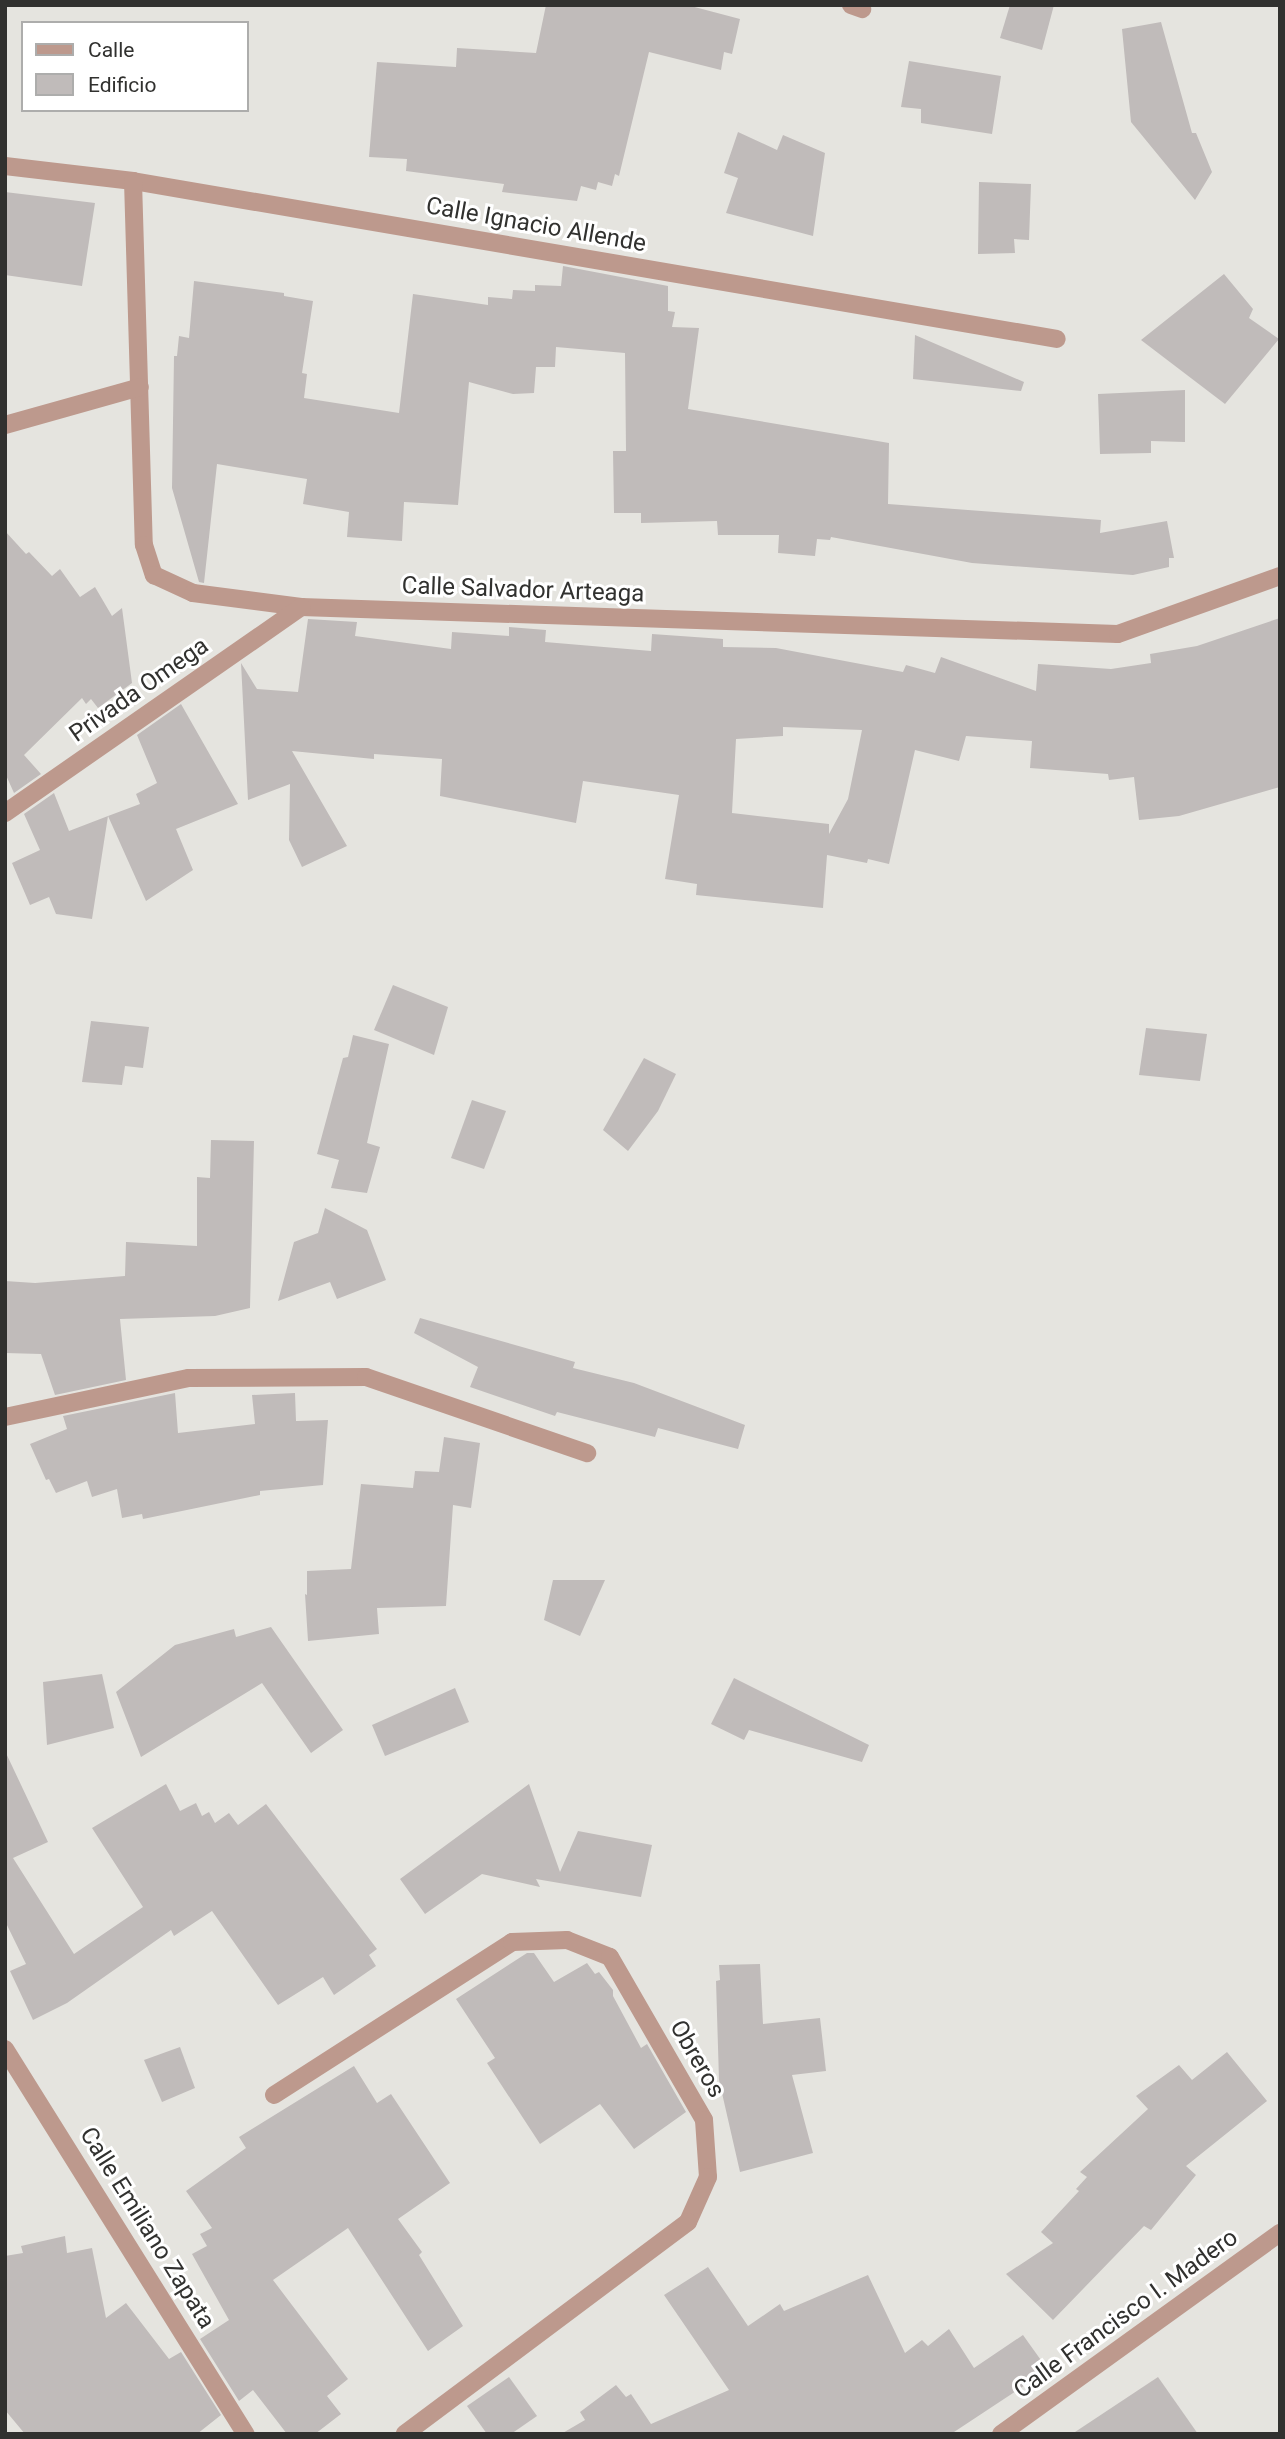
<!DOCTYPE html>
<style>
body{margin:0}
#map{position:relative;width:1285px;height:2439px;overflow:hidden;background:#e5e4df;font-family:Roboto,sans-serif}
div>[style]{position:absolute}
.building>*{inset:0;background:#c0bbba}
.street>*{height:18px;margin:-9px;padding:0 9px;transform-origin:9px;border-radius:9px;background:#bd998d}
span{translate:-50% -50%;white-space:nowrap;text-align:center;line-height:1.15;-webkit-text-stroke:6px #fff;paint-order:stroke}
.street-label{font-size:24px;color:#31312f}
.frame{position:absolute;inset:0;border:7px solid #31312f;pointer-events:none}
.legend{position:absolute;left:21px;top:21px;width:228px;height:91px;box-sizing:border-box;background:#fff;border:2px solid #adadac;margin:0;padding:9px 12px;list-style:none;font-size:21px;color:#31312f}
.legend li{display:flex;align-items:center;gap:14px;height:35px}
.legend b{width:35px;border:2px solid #adadac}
</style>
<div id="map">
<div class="building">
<i style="clip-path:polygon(546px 5px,687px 5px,740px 19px,732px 54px,724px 52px,721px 70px,649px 52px,619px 176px,615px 174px,612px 186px,598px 182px,596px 190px,581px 186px,577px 201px,502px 192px,504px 184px,406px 171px,407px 159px,369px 157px,377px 62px,456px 67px,457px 48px,536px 53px)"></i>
<i style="clip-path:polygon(1010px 5px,1054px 5px,1042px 50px,1000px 38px)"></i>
<i style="clip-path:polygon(1161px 22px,1192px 133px,1196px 133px,1212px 172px,1195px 200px,1131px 122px,1122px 29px)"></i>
<i style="clip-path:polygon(909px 61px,1001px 76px,992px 134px,921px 123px,921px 109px,901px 107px)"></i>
<i style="clip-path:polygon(738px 132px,777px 150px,783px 135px,825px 153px,813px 236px,726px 213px,738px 178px,724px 173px)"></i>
<i style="clip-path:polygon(979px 182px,1031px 184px,1029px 240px,1014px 239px,1015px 253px,978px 254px)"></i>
<i style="clip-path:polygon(5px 192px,95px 203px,82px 286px,5px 275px)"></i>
<i style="clip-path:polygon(563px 266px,668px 286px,668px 311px,675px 312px,672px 327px,699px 328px,688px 409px,889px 443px,888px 504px,1101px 520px,1100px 533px,1167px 521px,1174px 558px,1169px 558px,1169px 567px,1133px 575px,972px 563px,831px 537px,830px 540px,817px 539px,815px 556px,778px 553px,779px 535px,718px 535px,717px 521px,641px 523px,641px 513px,614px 513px,613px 451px,626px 451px,625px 353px,556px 347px,555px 367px,536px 367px,534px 393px,513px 394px,469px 382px,458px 505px,404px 502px,402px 541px,347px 537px,349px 512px,303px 504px,307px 479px,217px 464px,204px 583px,199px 582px,172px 488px,174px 356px,177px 356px,179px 336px,189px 338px,194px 281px,284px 293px,284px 296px,313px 301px,302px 373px,307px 374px,304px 398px,399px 413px,413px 294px,488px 305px,488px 297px,512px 299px,513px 290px,535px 291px,535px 285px,561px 286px)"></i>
<i style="clip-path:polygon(1224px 274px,1253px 309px,1249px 318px,1279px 339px,1225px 404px,1141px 340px)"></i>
<i style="clip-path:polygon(915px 335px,1024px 382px,1021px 391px,913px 379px)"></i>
<i style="clip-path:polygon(1185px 390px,1185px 442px,1151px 441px,1151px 453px,1100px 454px,1098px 394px)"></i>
<i style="clip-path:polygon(5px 531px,26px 554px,29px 552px,52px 576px,60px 569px,80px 597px,95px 587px,112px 616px,122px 608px,132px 683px,98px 708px,91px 699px,86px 704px,82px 698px,24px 755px,41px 774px,14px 793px,5px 773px)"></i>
<i style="clip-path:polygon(evenodd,1280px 618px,1280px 787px,1179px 816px,1139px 820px,1134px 777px,1109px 780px,1108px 774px,1030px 768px,1032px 741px,966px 736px,959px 761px,915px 750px,889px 864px,868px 859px,867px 863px,827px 855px,823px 908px,696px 895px,697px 884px,665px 879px,679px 795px,583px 781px,576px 823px,440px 796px,442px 759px,374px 754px,374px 759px,292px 751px,347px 846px,302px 867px,289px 840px,290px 784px,248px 800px,241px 663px,257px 689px,298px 692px,308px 619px,357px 622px,355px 636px,451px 649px,452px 632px,509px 636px,509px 627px,546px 630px,545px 642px,651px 651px,652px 634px,723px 639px,723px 647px,776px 648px,903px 672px,906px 665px,935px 673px,941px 657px,1036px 691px,1038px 664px,1111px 669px,1151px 663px,1150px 654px,1197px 646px,1280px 618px,783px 727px,862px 730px,848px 799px,829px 834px,829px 824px,732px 813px,736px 739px,783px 736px,783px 727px)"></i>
<i style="clip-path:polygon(181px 704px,238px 804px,176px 829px,193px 870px,146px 901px,108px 816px,140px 804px,136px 794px,157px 783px,137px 735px)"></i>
<i style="clip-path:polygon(54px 793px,69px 831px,108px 816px,92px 919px,56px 914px,49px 897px,30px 905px,12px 863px,40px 850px,24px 814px)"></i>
<i style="clip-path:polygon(393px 985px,448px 1007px,434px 1055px,374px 1030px)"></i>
<i style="clip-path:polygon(91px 1021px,149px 1027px,143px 1068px,125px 1066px,122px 1085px,82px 1082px)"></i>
<i style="clip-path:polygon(1146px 1028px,1207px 1034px,1200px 1081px,1139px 1075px)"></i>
<i style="clip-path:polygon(353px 1035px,389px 1044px,367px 1143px,380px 1147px,367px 1193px,331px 1188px,339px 1160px,317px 1154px,343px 1058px,348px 1057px)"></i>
<i style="clip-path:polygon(644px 1058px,676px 1074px,658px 1111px,628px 1151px,603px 1130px)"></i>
<i style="clip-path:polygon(472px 1100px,506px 1111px,484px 1169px,451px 1158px)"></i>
<i style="clip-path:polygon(211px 1140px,254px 1141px,250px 1308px,215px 1316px,120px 1319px,126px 1380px,55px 1395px,41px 1354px,5px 1353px,5px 1281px,35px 1283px,125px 1276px,126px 1242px,197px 1246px,197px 1177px,210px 1178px)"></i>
<i style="clip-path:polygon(325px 1208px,367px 1230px,386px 1280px,337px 1299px,330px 1282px,278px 1301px,294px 1242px,318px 1233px)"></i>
<i style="clip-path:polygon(420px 1318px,575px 1362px,573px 1368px,634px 1383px,745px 1425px,738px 1449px,658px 1428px,655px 1437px,557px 1412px,555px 1416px,470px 1387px,478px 1367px,414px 1333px)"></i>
<i style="clip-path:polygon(175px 1393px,178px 1433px,255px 1424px,252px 1395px,295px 1393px,296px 1421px,328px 1420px,323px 1485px,260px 1491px,260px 1495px,143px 1519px,142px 1514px,122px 1518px,117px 1489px,92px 1497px,87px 1481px,56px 1493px,49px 1479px,46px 1480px,30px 1444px,67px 1429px,63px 1416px)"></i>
<i style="clip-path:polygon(444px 1437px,480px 1443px,471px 1508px,453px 1505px,446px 1606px,377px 1608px,379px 1634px,308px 1641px,305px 1594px,307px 1595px,307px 1571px,351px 1569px,361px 1484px,413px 1488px,415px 1471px,439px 1472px)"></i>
<i style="clip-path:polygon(553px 1580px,605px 1580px,580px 1636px,544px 1620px)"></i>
<i style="clip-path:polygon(271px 1627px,343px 1730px,311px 1753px,262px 1683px,141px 1757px,116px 1692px,175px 1645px,234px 1629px,236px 1637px)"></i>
<i style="clip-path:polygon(102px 1674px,114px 1728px,47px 1745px,43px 1682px)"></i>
<i style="clip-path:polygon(734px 1678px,869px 1745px,862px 1762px,749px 1730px,744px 1740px,711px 1724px)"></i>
<i style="clip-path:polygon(455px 1688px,469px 1722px,385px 1756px,372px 1725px)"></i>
<i style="clip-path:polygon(5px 1751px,48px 1842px,13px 1858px,74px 1954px,143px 1907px,92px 1828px,166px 1784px,180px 1811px,196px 1803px,202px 1816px,209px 1812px,215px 1823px,229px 1813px,238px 1825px,266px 1804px,377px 1949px,369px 1955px,376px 1966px,334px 1995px,323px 1977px,278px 2005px,212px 1911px,174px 1936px,171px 1930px,67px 2003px,33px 2020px,10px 1971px,26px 1964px,5px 1921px)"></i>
<i style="clip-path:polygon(529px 1784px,560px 1872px,578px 1831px,652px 1845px,641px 1897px,536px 1879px,540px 1887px,482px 1874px,425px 1914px,400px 1879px)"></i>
<i style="clip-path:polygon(527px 1953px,534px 1953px,554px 1982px,587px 1963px,595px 1974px,599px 1972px,613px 1990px,613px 1996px,641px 2048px,647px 2044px,686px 2112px,634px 2149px,600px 2104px,540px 2144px,487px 2063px,495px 2058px,456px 1999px)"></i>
<i style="clip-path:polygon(760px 1964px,763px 2024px,820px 2018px,826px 2071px,792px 2075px,813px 2153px,740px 2172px,719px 2080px,716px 1981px,720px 1980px,719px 1965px)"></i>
<i style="clip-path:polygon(180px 2047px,195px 2088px,162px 2102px,144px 2060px)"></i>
<i style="clip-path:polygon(1227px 2052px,1267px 2101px,1186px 2166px,1196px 2175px,1151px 2230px,1144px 2226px,1053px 2320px,1006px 2274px,1053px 2243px,1041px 2232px,1079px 2191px,1076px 2189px,1087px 2177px,1080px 2172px,1148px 2109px,1136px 2096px,1179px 2065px,1192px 2080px)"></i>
<i style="clip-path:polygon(354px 2066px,377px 2103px,391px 2094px,450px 2183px,398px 2219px,422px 2252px,419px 2255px,463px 2326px,428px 2351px,348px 2228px,273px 2280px,348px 2379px,327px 2396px,341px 2414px,315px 2434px,287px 2434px,253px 2390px,239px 2401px,200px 2339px,229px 2320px,192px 2254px,207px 2246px,200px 2234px,212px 2228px,186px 2191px,246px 2148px,239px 2137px)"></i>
<i style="clip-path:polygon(65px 2236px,67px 2253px,92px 2248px,106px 2318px,126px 2303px,169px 2359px,181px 2352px,221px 2415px,197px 2434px,25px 2434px,5px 2410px,5px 2256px,23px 2253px,21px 2246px)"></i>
<i style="clip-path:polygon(708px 2267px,748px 2326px,780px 2304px,784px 2311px,868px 2275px,905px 2353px,922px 2340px,928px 2346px,949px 2329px,974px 2368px,1023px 2335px,1048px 2370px,951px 2434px,561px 2434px,585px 2420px,580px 2412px,616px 2385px,626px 2397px,631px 2394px,651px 2424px,729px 2390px,664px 2295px)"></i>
<i style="clip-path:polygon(509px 2377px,537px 2416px,511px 2434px,487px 2434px,467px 2406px)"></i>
<i style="clip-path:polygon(1158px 2377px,1198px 2434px,1072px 2434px)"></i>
</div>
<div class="street">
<i style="left:851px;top:5px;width:12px;rotate:20deg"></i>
<i style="left:5px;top:166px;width:129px;rotate:6.7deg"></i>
<i style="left:133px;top:181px;width:937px;rotate:9.7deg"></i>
<i style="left:133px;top:181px;width:364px;rotate:88.3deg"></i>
<i style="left:144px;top:545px;width:32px;rotate:72deg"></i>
<i style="left:154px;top:575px;width:43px;rotate:24.8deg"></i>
<i style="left:193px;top:593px;width:109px;rotate:7.4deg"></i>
<i style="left:301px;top:607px;width:817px;rotate:1.89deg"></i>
<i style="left:1118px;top:634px;width:172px;rotate:-19.7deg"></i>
<i style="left:5px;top:425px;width:140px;rotate:-15.7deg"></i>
<i style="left:5px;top:813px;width:361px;rotate:-34.8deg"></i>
<i style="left:5px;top:1417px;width:188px;rotate:-12deg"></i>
<i style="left:189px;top:1378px;width:177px;rotate:-0.3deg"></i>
<i style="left:366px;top:1377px;width:234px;rotate:19deg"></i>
<i style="left:5px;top:2049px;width:454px;rotate:58deg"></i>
<i style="left:274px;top:2095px;width:283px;rotate:-32.7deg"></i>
<i style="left:512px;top:1942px;width:55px;rotate:-2.1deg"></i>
<i style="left:567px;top:1940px;width:46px;rotate:21.6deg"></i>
<i style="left:610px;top:1957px;width:188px;rotate:60deg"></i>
<i style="left:704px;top:2120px;width:57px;rotate:86deg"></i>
<i style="left:708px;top:2177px;width:49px;rotate:114deg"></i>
<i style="left:688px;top:2222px;width:354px;rotate:143.2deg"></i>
<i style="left:1001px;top:2434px;width:344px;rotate:-35.8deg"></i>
</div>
<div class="street-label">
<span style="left:536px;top:225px;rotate:10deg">Calle Ignacio Allende</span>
<span style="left:523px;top:590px;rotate:2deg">Calle Salvador Arteaga</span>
<span style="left:139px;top:690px;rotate:-35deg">Privada Omega</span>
<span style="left:697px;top:2059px;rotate:60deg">Obreros</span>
<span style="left:147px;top:2228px;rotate:58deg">Calle Emiliano Zapata</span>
<span style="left:1126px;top:2314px;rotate:-36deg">Calle Francisco I. Madero</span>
</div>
<div class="frame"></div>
<ul class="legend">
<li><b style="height:9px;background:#bd998d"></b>Calle</li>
<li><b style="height:19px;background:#c0bbba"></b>Edificio</li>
</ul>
</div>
